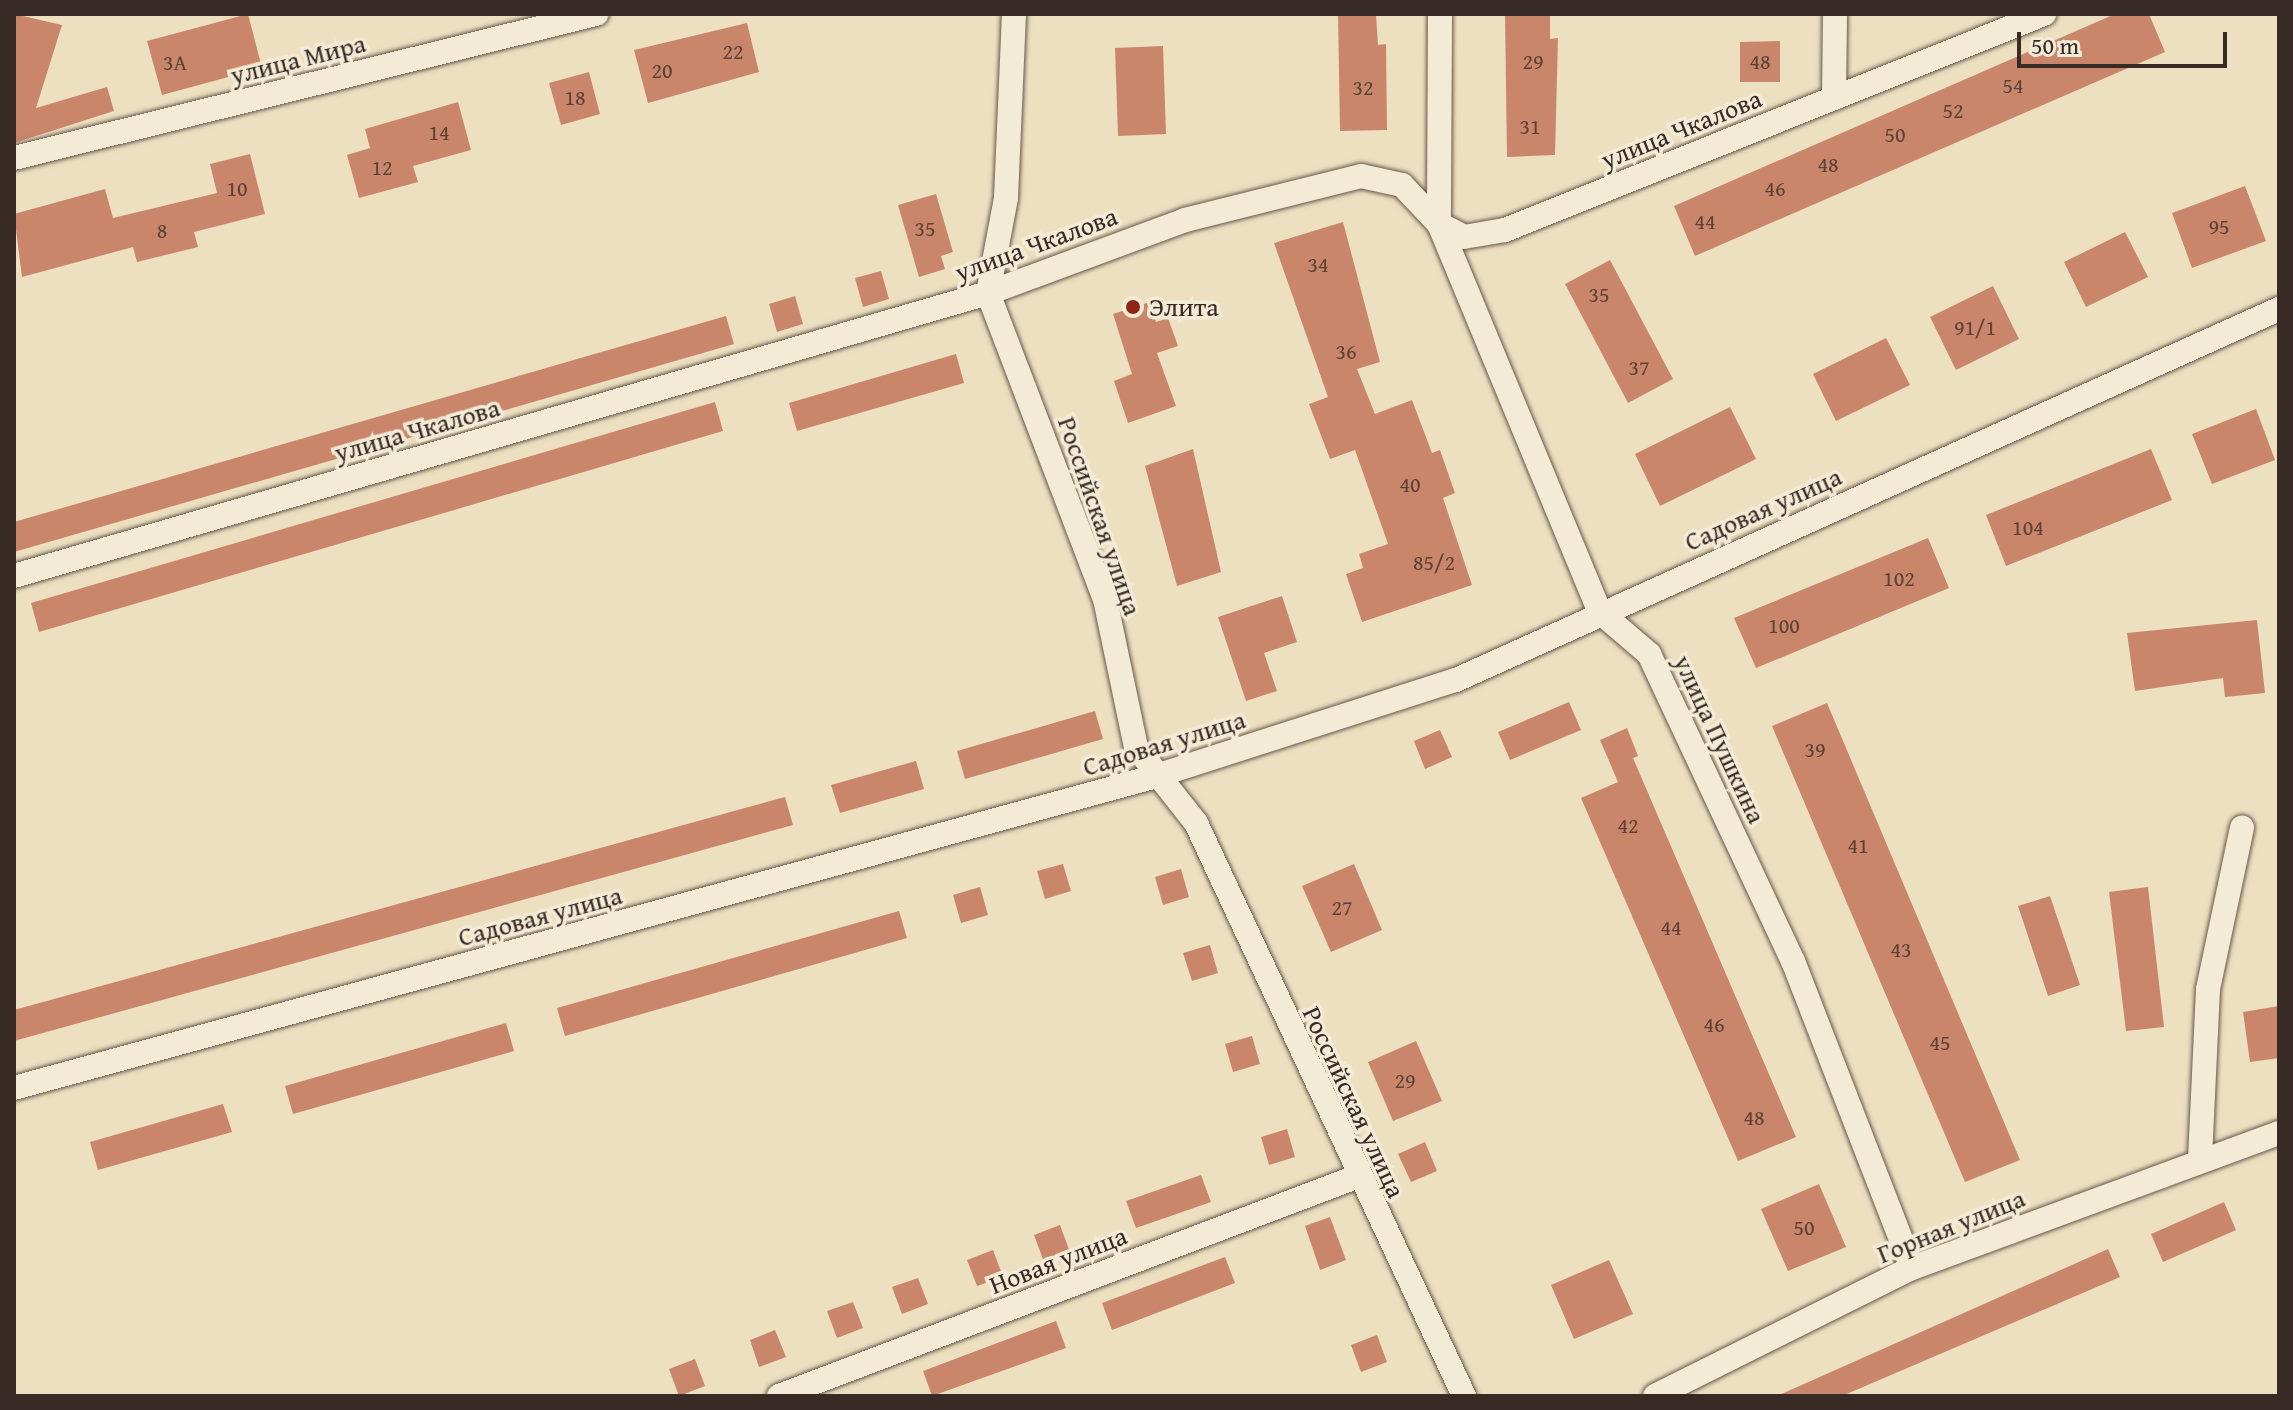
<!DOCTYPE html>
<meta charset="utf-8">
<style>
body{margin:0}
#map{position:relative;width:2293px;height:1410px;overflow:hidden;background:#ede0c0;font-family:"Gentium Book Plus",serif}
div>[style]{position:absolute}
.building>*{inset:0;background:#ca866a}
.roads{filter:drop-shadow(0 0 2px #65584c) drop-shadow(0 0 2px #65584c)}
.minor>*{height:24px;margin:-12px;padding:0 12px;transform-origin:12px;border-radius:12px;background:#f3ebd6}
.dots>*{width:22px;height:22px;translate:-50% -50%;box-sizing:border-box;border:4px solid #f3ebd6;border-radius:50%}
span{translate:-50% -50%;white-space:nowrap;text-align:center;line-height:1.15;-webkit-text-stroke:7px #f3ebd6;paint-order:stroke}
.number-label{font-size:22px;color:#5c4236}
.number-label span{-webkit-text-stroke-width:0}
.street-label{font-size:26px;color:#382b25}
.poi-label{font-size:26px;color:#382b25}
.left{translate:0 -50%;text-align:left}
.frame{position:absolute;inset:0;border:16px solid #382b25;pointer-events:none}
.scale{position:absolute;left:2017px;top:32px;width:210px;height:36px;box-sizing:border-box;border:4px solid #382b25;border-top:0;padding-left:10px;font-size:24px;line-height:28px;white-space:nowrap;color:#382b25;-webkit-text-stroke:6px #f3ebd6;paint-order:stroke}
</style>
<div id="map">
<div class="building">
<i style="clip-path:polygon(14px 14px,62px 25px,36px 108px,107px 87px,114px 111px,14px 143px)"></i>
<i style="clip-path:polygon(248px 14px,262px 68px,162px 95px,147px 41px)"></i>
<i style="clip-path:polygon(1338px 14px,1376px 14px,1378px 45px,1386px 44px,1387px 130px,1340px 131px)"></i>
<i style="clip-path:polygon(1505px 14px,1550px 14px,1550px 39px,1558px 38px,1555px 155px,1507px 157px)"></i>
<i style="clip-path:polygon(2115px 14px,2149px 14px,2165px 52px,1695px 256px,1674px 206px)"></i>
<i style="clip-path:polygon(747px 23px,759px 72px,648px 103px,634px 50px)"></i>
<i style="clip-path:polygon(1780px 41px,1780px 82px,1740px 82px,1740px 42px)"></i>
<i style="clip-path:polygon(1163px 46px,1166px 134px,1118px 136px,1115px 48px)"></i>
<i style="clip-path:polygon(589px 72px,600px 114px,561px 125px,549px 83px)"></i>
<i style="clip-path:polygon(458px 102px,471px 150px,413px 166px,418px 182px,359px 198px,347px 155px,370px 148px,365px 129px)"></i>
<i style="clip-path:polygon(250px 154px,265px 214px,194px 232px,198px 247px,137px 262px,133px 247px,22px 277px,14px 214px,105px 189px,113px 218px,217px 193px,210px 164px)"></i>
<i style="clip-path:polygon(2245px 186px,2266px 241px,2192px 268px,2172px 213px)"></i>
<i style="clip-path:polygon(936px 194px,953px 252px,941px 256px,945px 269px,919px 277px,898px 205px)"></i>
<i style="clip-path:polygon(1343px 222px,1380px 362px,1357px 369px,1375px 414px,1412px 400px,1432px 453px,1440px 450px,1455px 493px,1443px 498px,1472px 585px,1362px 622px,1346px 574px,1363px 568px,1359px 554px,1388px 544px,1355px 450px,1330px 459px,1309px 404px,1328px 397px,1274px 243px)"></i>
<i style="clip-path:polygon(2125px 232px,2148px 277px,2086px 307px,2064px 262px)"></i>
<i style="clip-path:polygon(1610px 260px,1673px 379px,1628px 403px,1565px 284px)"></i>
<i style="clip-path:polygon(881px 271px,889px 299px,863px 307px,855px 278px)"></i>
<i style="clip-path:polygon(1993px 286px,2019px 339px,1956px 370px,1930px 317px)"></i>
<i style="clip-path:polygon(795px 296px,803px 324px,777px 332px,769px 304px)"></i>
<i style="clip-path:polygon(1150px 302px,1156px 322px,1168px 318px,1178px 346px,1157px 353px,1176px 406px,1128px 423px,1114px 381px,1132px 374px,1113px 314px)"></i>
<i style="clip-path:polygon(726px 316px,734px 344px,14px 552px,14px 522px)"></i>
<i style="clip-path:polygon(1886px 338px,1910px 385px,1836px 421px,1813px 374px)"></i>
<i style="clip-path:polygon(956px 354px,964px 383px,797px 431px,789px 403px)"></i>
<i style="clip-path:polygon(715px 402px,723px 431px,39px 632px,31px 603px)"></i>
<i style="clip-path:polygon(1730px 407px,1756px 459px,1660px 506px,1635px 454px)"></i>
<i style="clip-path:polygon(2256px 409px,2275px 460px,2212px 484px,2192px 434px)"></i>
<i style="clip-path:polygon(1193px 449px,1221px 572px,1177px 586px,1145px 466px)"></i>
<i style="clip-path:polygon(2151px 449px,2172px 500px,2006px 566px,1986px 515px)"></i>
<i style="clip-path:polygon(1928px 538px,1949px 588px,1756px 668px,1734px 618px)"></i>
<i style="clip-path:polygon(1282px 596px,1297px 642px,1264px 653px,1277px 691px,1246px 701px,1218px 617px)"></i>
<i style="clip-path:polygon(2257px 620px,2265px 693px,2225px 697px,2223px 678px,2135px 691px,2127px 633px)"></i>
<i style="clip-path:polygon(1569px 702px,1581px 730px,1510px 760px,1498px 732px)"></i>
<i style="clip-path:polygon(1827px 703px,2020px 1160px,1965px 1182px,1772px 726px)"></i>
<i style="clip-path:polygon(1095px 711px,1103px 739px,965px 779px,957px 751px)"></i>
<i style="clip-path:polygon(1627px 728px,1638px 756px,1633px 758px,1796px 1137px,1738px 1161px,1581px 798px,1618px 782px,1600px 740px)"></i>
<i style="clip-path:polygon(1440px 730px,1452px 757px,1425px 769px,1414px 741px)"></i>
<i style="clip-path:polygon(916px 761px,924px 789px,840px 813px,831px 785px)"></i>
<i style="clip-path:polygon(785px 797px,793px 825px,14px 1041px,14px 1010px)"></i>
<i style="clip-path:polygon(1063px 864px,1071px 891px,1045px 899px,1037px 871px)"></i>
<i style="clip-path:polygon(1354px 864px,1382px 930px,1331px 952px,1302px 886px)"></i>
<i style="clip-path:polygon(1181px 869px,1189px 897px,1163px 905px,1155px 877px)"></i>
<i style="clip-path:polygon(980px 887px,988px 915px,961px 923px,953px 895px)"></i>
<i style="clip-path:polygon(2148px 887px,2164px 1027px,2126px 1031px,2109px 892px)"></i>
<i style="clip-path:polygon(2050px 896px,2080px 985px,2048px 996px,2018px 906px)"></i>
<i style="clip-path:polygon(899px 911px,907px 938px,565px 1036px,557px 1008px)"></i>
<i style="clip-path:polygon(1210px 945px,1218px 973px,1192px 981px,1183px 953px)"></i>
<i style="clip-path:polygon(2279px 1006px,2279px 1058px,2250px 1062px,2243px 1012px)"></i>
<i style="clip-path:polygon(506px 1023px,514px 1051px,293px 1114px,285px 1086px)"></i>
<i style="clip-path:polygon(1252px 1036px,1260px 1064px,1233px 1072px,1225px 1044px)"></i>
<i style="clip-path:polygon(1416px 1041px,1442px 1101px,1393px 1121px,1368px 1062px)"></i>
<i style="clip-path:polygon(223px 1104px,232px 1132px,98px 1170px,90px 1142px)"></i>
<i style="clip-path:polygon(1287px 1129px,1295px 1157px,1269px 1165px,1261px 1137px)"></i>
<i style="clip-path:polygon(1425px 1142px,1437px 1171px,1411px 1182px,1398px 1154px)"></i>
<i style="clip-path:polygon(1201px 1175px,1211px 1202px,1136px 1228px,1126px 1201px)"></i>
<i style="clip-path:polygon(1819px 1184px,1846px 1247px,1788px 1271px,1761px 1209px)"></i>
<i style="clip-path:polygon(2224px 1202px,2236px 1230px,2163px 1262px,2151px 1234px)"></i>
<i style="clip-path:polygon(1330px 1217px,1346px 1260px,1320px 1270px,1305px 1226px)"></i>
<i style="clip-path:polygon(1060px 1225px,1070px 1252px,1044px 1262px,1034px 1235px)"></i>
<i style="clip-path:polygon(2108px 1249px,2120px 1277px,1842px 1396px,1777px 1396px)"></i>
<i style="clip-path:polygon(993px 1250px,1003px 1277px,977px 1286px,967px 1260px)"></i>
<i style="clip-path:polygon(1225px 1257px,1235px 1283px,1112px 1330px,1102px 1303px)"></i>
<i style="clip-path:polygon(1609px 1260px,1633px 1314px,1574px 1339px,1551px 1285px)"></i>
<i style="clip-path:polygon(918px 1278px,928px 1304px,902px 1314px,892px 1287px)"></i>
<i style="clip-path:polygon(853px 1302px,863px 1328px,837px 1338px,827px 1311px)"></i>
<i style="clip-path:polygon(1056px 1321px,1066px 1348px,932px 1396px,923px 1371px)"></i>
<i style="clip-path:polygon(775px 1330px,786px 1357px,759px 1367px,750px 1340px)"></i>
<i style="clip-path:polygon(1377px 1335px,1387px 1362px,1361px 1372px,1351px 1345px)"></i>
<i style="clip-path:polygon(695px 1359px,705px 1386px,679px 1396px,669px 1369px)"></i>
</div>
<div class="roads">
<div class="minor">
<i style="left:1014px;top:14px;width:184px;rotate:92.5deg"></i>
<i style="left:1006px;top:198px;width:97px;rotate:100.7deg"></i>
<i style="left:988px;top:293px;width:328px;rotate:69.1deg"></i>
<i style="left:1105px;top:599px;width:151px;rotate:78.2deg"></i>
<i style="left:1136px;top:747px;width:97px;rotate:51.7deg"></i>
<i style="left:1196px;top:823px;width:633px;rotate:64.93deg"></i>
<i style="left:1440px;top:14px;width:210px;rotate:90.3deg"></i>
<i style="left:1439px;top:224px;width:420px;rotate:67.5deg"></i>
<i style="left:1600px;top:612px;width:65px;rotate:40.6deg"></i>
<i style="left:1649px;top:654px;width:339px;rotate:64.9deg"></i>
<i style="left:1793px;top:961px;width:329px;rotate:68.8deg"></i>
<i style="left:1834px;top:98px;width:84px;rotate:-89.3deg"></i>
<i style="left:14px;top:158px;width:600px;rotate:-13.9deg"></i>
<i style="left:14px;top:576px;width:1014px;rotate:-16.2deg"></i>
<i style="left:988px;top:293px;width:210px;rotate:-20.3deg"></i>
<i style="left:1185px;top:220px;width:181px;rotate:-14deg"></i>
<i style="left:1361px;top:176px;width:42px;rotate:12.4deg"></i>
<i style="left:1402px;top:185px;width:54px;rotate:46.5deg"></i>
<i style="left:1439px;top:224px;width:28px;rotate:27deg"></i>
<i style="left:1464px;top:237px;width:42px;rotate:-9.7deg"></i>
<i style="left:1505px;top:230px;width:581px;rotate:-21.84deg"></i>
<i style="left:14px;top:1088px;width:1181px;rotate:-15.27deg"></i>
<i style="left:1153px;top:777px;width:318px;rotate:-17.8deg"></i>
<i style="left:1456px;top:680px;width:903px;rotate:-24.27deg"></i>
<i style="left:2200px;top:1159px;width:170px;rotate:-87.3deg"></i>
<i style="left:2208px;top:989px;width:165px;rotate:-78.1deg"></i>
<i style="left:779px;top:1396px;width:617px;rotate:-20.78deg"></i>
<i style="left:1655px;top:1396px;width:287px;rotate:-26.5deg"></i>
<i style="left:1912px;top:1268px;width:391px;rotate:-20.2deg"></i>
</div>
</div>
<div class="dots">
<i style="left:1133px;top:307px;background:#8f2418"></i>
</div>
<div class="number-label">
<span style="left:733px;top:52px">22</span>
<span style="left:1533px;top:62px">29</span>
<span style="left:1760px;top:62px">48</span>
<span style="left:175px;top:63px">3A</span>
<span style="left:662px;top:71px">20</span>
<span style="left:2013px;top:86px">54</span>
<span style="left:1363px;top:88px">32</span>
<span style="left:575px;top:98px">18</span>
<span style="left:1953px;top:111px">52</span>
<span style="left:1530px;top:127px">31</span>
<span style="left:439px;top:133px">14</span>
<span style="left:1895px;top:135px">50</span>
<span style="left:1828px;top:165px">48</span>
<span style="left:382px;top:168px">12</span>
<span style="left:237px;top:189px">10</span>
<span style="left:1775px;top:189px">46</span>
<span style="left:1705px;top:222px">44</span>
<span style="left:2219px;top:227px">95</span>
<span style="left:925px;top:229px">35</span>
<span style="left:162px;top:231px">8</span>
<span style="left:1318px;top:265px">34</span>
<span style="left:1599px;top:295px">35</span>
<span style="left:1975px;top:328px">91/1</span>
<span style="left:1346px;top:352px">36</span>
<span style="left:1639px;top:368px">37</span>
<span style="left:1410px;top:485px">40</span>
<span style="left:2028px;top:528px">104</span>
<span style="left:1434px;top:563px">85/2</span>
<span style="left:1899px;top:579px">102</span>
<span style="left:1784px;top:626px">100</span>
<span style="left:1815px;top:750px">39</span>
<span style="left:1628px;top:826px">42</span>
<span style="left:1858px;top:846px">41</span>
<span style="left:1342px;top:908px">27</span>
<span style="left:1671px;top:928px">44</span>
<span style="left:1901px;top:950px">43</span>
<span style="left:1714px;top:1025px">46</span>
<span style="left:1940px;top:1043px">45</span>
<span style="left:1405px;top:1081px">29</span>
<span style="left:1754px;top:1118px">48</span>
<span style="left:1804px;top:1228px">50</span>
</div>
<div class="street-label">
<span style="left:298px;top:59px;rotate:-14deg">улица Мира</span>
<span style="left:1681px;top:129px;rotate:-22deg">улица Чкалова</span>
<span style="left:1036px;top:244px;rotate:-20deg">улица Чкалова</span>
<span style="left:417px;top:430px;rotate:-16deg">улица Чкалова</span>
<span style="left:1763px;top:509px;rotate:-24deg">Садовая улица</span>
<span style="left:1100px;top:516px;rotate:71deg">Российская улица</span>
<span style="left:1720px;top:739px;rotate:65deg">улица Пушкина</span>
<span style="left:1164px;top:743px;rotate:-17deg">Садовая улица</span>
<span style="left:540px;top:916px;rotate:-15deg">Садовая улица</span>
<span style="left:1354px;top:1102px;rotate:65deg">Российская улица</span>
<span style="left:1951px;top:1226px;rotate:-22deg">Горная улица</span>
<span style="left:1058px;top:1260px;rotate:-21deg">Новая улица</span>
</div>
<div class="poi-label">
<span class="left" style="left:1149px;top:307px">Элита</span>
</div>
<div class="frame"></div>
<div class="scale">50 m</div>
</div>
